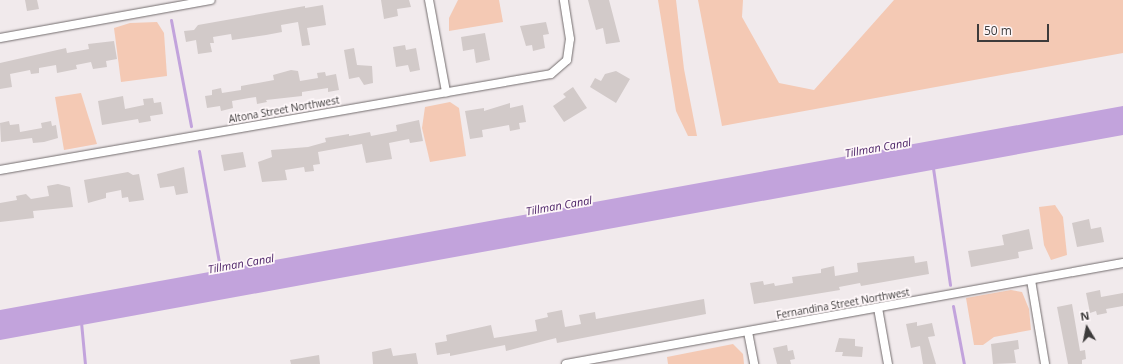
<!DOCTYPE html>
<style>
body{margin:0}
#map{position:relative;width:1123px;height:364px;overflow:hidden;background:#f1eaec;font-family:"Open Sans",sans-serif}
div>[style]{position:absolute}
.green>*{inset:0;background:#f4c9b4}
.water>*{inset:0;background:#c2a3dc}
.stream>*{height:3px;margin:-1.5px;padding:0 1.5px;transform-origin:1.5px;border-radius:1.5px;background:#c2a3dc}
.building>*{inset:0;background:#d2cac9}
.roads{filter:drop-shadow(0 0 1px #726c6d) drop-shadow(0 0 1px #726c6d)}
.minor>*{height:8px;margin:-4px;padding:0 4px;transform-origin:4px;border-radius:4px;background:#fff}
span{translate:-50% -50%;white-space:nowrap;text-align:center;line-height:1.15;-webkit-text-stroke:3.5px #fef7f9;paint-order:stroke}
.street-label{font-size:10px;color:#3d3b3b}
.water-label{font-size:11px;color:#4d2468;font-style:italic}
.north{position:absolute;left:1067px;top:308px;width:40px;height:40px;-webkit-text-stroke:3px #fef7f9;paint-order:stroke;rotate:350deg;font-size:11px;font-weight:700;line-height:16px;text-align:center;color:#3d3b3b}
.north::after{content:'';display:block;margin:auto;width:14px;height:18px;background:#3d3b3b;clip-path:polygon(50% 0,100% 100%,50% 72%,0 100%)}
.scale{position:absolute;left:977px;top:24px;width:72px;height:18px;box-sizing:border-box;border:2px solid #3d3b3b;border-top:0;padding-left:5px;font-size:12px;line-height:14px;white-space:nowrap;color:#3d3b3b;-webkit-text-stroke:3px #fef7f9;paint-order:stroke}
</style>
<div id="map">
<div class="green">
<i style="clip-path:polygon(458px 0,499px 0,503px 22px,449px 31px,449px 18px)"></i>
<i style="clip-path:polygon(658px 0,676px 0,684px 69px,697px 136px,688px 136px,676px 111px)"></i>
<i style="clip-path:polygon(698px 0,743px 0,742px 17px,779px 83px,814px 90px,894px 0,1123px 0,1123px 53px,722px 126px)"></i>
<i style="clip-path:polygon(157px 22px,164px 33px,167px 76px,121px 82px,114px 28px,130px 23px)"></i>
<i style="clip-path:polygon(81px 93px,97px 144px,64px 150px,55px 97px)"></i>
<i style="clip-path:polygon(450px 102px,459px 108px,466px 156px,430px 162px,422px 128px,425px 107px)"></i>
<i style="clip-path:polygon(1055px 205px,1063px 217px,1067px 255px,1051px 260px,1044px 245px,1039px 207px)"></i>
<i style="clip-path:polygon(1011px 290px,1022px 292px,1029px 309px,1031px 330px,994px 337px,983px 345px,974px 345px,966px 298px)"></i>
<i style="clip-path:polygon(733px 344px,743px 354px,744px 364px,668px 364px,667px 357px)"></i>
</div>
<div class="water">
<i style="clip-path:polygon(1123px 106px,1123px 135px,0 340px,0 310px)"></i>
</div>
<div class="stream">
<i style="left:171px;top:20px;width:108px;rotate:79.3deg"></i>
<i style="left:199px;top:151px;width:124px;rotate:79.8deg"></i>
<i style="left:933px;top:168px;width:118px;rotate:81.7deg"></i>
<i style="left:953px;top:306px;width:59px;rotate:79.3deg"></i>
<i style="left:81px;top:322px;width:42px;rotate:84.6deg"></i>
</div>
<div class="building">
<i style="clip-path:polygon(25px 0,37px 0,39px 9px,27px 11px)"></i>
<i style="clip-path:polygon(381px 0,409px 0,411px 7px,397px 9px,398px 16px,384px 19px)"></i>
<i style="clip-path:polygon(588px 0,609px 0,620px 42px,606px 44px,603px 28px,596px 30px)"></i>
<i style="clip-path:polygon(323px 5px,326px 25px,307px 28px,310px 45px,302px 46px,298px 22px,281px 25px,282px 32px,266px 35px,232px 40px,231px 34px,213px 37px,214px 43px,210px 43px,212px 52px,198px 54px,196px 40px,186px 42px,184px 31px,194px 30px,198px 25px,305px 6px,305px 8px)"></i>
<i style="clip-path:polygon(546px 22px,549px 34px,543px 35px,545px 48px,533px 51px,532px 45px,526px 46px,520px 26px)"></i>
<i style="clip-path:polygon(485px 33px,490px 60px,476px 63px,474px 49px,463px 51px,461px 37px)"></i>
<i style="clip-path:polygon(114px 41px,117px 59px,106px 61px,107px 67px,93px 69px,91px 62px,76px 65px,77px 69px,57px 73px,56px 65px,39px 68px,39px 73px,31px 74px,30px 70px,10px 74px,12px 87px,0 89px,0 63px,66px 48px,67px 53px,89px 49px,88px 44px)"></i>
<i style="clip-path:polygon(405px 45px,406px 50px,416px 48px,420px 70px,410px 72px,408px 65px,396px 67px,393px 47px)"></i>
<i style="clip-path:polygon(354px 48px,357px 65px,372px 66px,373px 83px,364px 85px,359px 77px,349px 79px,344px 50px)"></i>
<i style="clip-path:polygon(291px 70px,298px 71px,300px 81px,318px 78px,317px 73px,325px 72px,326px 76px,336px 74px,339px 90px,328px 92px,328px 88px,302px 92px,302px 96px,266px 100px,267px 102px,257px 104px,256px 97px,249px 98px,232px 101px,233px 108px,221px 111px,220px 106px,207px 108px,205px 96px,212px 95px,212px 90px,221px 88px,222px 93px,241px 90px,241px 86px,274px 80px,273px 75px)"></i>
<i style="clip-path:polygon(616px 71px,630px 79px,616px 103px,590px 87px,595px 78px,601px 81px,605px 74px)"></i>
<i style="clip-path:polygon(573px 87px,587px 108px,564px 122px,553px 106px,566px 97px,563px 94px)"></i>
<i style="clip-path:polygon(123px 96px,125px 109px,144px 105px,143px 99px,153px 98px,154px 103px,161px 102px,163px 114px,150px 116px,151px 121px,139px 123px,138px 119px,102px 125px,98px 101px)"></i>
<i style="clip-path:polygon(510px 103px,510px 108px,523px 105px,526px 122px,519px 123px,520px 129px,510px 131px,509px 125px,482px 130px,483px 137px,470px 139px,465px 111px,484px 108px,484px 111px)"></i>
<i style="clip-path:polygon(419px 120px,423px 141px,410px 143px,409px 139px,389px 143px,392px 159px,366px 163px,362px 144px,318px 152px,320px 164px,313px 165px,314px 171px,305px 172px,304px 167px,285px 170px,287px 180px,262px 182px,258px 162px,272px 157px,271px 150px,308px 147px,326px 142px,325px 138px,349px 134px,349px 136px,370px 132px,371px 136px,397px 131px,396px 125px)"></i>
<i style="clip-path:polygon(9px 121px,10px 125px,19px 124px,20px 132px,42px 128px,41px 123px,51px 121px,52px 126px,56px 125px,58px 138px,44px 142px,33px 143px,32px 138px,1px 142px,0 123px)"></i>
<i style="clip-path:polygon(243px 152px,246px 167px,224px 171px,221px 155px)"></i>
<i style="clip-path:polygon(184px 167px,188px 193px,176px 195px,174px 186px,160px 188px,157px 174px)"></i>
<i style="clip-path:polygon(128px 172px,133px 175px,139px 174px,144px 200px,129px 202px,128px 197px,122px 198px,121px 190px,106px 193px,106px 198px,88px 203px,84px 180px)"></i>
<i style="clip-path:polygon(58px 184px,70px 187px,73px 207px,33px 211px,34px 218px,0 222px,0 203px,17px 200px,16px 196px,26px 194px,31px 199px,49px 196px,47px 186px)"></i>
<i style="clip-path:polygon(1089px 219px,1091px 229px,1101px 227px,1104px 242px,1077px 247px,1072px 223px)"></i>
<i style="clip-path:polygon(1029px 229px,1033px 249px,1018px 252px,1019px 258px,971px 267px,968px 251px,1004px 245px,1002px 235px)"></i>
<i style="clip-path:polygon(914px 256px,915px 263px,927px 261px,929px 274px,861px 286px,860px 283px,839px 287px,840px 290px,754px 304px,750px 283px,763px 281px,764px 285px,774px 283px,775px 286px,793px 283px,792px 277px,821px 273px,821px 269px,834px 266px,835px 276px,858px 272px,857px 263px)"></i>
<i style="clip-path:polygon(1100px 290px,1101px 297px,1123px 293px,1123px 306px,1106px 309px,1107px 313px,1097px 315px,1096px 311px,1090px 313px,1086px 293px)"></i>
<i style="clip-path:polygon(704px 299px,706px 314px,557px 343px,556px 338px,506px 351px,505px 345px,450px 356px,450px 353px,437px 355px,435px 343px,447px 341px,446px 335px,491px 325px,494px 338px,537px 331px,535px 320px,548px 317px,547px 313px,562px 310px,565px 327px,581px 324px,579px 315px,595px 312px,596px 319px)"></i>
<i style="clip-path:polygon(1072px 304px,1080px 351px,1085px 350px,1086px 359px,1082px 360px,1082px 364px,1068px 364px,1057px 307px)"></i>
<i style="clip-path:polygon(917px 322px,917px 326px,932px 323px,935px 336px,928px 337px,936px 364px,923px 364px,920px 346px,911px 348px,906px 324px)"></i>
<i style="clip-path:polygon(839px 338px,855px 339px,855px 346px,863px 347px,862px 357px,842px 356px,843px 352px,835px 352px)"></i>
<i style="clip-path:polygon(1018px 340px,1019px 349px,1014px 350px,1016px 363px,993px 364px,991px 344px)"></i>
<i style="clip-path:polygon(787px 345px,788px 351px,793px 350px,795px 359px,790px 360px,791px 364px,777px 364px,773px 348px)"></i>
<i style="clip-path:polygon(391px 348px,393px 356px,416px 353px,418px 364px,373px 364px,372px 352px)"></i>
<i style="clip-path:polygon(319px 355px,320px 364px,291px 364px,290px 360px)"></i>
</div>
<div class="roads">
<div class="minor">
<i style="left:429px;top:0;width:94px;rotate:79.5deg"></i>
<i style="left:0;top:38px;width:214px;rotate:-10.2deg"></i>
<i style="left:0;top:170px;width:559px;rotate:-9.88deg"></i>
<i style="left:551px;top:74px;width:21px;rotate:-41deg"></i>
<i style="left:567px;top:60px;width:21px;rotate:-82deg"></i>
<i style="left:570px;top:39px;width:39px;rotate:-99deg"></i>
<i style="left:1031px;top:280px;width:85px;rotate:80.5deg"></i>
<i style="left:878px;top:308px;width:57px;rotate:79.9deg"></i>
<i style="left:748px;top:332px;width:33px;rotate:79deg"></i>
<i style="left:566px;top:364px;width:566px;rotate:-10.28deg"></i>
</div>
</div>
<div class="street-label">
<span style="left:284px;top:110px;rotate:-10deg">Altona Street Northwest</span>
<span style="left:843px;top:304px;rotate:-10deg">Fernandina Street Northwest</span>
</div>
<div class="water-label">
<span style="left:878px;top:148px;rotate:-10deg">Tillman Canal</span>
<span style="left:559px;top:206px;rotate:-10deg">Tillman Canal</span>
<span style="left:241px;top:264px;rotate:-10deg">Tillman Canal</span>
</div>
<div class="north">N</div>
<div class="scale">50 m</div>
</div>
